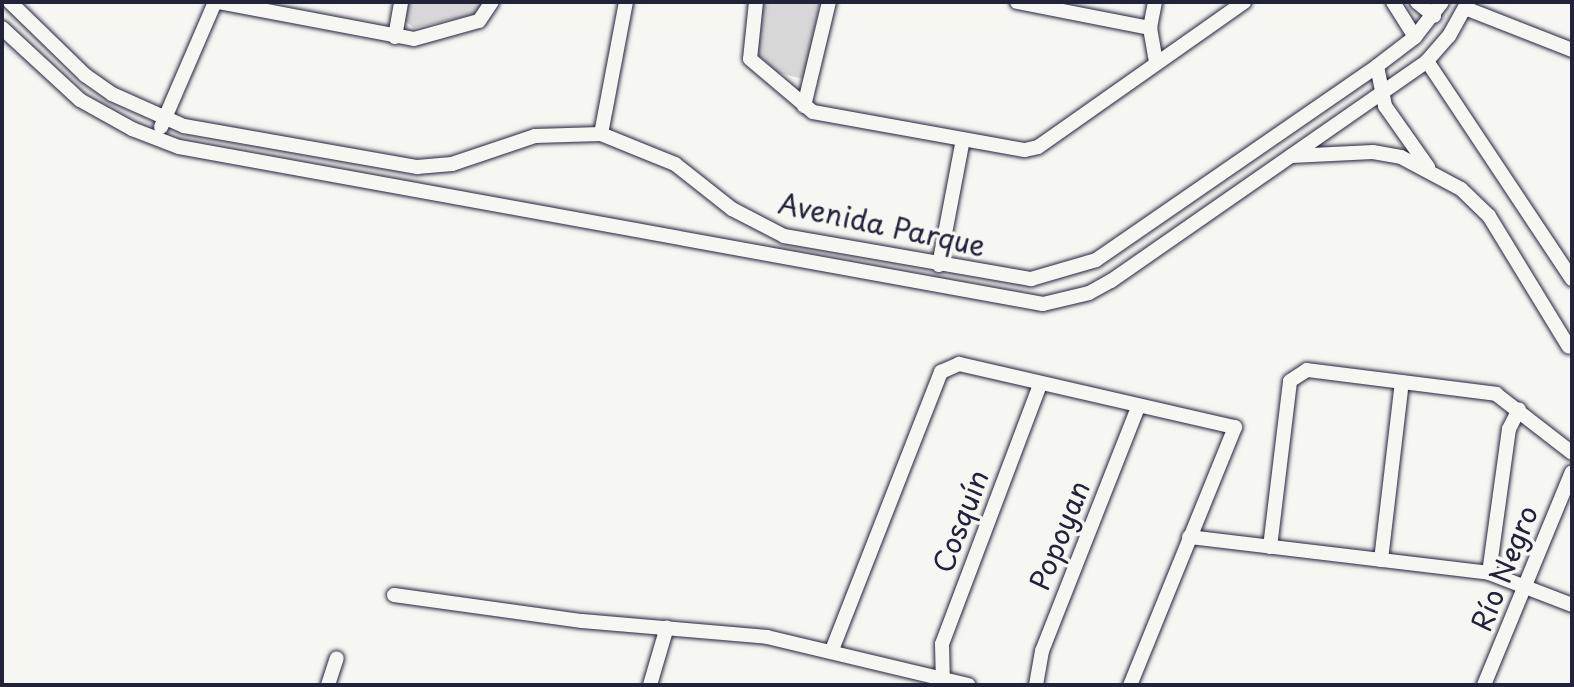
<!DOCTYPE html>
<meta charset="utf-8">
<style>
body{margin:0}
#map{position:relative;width:1574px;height:687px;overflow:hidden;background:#f6f6f2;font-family:"Playpen Sans",sans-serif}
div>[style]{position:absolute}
.green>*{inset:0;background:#d7d7d7}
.roads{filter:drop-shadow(0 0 2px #22223b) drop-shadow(0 0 2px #22223b)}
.minor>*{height:14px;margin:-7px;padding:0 7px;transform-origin:7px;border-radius:7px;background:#f6f6f2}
span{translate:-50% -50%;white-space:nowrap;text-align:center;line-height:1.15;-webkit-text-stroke:7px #f6f6f2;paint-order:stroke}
.street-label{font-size:28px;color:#22223b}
.frame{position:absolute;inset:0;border:4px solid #22223b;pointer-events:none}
</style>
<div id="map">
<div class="green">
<i style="clip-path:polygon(407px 2px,485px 2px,480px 13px,414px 28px,405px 21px)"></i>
<i style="clip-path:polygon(763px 2px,820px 2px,804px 79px,778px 73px,756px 53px)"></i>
</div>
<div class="roads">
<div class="minor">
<i style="left:10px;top:2px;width:105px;rotate:44.2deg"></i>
<i style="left:85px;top:75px;width:33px;rotate:35deg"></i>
<i style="left:112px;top:94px;width:79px;rotate:24deg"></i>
<i style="left:184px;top:126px;width:237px;rotate:10deg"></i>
<i style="left:417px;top:167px;width:35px;rotate:-5deg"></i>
<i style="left:452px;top:164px;width:88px;rotate:-18.6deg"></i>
<i style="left:535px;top:136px;width:66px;rotate:-1.7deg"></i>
<i style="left:601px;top:134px;width:80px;rotate:22.1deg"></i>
<i style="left:675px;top:164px;width:73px;rotate:38.3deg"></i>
<i style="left:732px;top:209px;width:59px;rotate:27.4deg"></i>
<i style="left:784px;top:236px;width:251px;rotate:9.9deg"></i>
<i style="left:1031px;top:279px;width:68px;rotate:-16.3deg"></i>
<i style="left:1096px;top:260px;width:341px;rotate:-34.6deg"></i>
<i style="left:1377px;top:66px;width:48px;rotate:-37.3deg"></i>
<i style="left:1415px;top:37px;width:44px;rotate:-52.4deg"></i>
<i style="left:219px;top:2px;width:198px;rotate:10.7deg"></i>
<i style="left:414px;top:39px;width:67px;rotate:-15.5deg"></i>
<i style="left:479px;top:21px;width:23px;rotate:-56deg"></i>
<i style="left:756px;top:2px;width:57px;rotate:96deg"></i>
<i style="left:750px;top:59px;width:82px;rotate:40.1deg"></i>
<i style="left:813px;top:112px;width:215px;rotate:10.2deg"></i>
<i style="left:1025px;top:150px;width:13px;rotate:-13deg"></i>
<i style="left:1038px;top:147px;width:252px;rotate:-35.1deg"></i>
<i style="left:1017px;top:2px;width:136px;rotate:11.1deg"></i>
<i style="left:1155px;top:2px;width:26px;rotate:101deg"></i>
<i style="left:1150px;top:28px;width:35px;rotate:80deg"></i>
<i style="left:1393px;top:2px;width:41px;rotate:57.8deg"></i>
<i style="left:1417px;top:2px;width:22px;rotate:39deg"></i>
<i style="left:1465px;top:8px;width:115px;rotate:21.4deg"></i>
<i style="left:2px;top:28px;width:106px;rotate:42.7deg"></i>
<i style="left:80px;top:100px;width:60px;rotate:29.1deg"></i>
<i style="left:132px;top:129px;width:50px;rotate:21deg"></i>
<i style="left:179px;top:147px;width:878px;rotate:10.3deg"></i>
<i style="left:1043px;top:304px;width:47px;rotate:-13.4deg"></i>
<i style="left:1089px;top:293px;width:25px;rotate:-29deg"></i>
<i style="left:1111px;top:281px;width:385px;rotate:-34.8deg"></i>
<i style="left:1427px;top:61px;width:33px;rotate:-49deg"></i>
<i style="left:1449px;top:36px;width:39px;rotate:-61deg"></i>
<i style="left:395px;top:37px;width:36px;rotate:-80deg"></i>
<i style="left:1427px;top:61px;width:262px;rotate:56.4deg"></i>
<i style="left:1377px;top:66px;width:41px;rotate:78.7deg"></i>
<i style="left:1385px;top:106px;width:75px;rotate:54.8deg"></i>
<i style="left:804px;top:106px;width:107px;rotate:-76.5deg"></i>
<i style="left:161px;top:127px;width:136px;rotate:-66.6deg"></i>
<i style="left:601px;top:134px;width:134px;rotate:-79.3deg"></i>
<i style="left:1291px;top:156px;width:82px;rotate:-2.8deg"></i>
<i style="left:1373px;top:152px;width:28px;rotate:10deg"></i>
<i style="left:1401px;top:157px;width:68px;rotate:28.1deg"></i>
<i style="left:1461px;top:189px;width:39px;rotate:44deg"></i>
<i style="left:1489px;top:216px;width:153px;rotate:58.6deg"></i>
<i style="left:939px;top:265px;width:128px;rotate:-79.2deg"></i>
<i style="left:1189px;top:537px;width:302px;rotate:6.8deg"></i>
<i style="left:1489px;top:573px;width:89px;rotate:21.1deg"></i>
<i style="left:1270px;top:547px;width:167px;rotate:-83.1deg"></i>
<i style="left:1290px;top:381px;width:20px;rotate:-33deg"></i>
<i style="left:1307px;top:370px;width:191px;rotate:7.2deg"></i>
<i style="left:1496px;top:394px;width:96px;rotate:37.8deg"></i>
<i style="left:1381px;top:560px;width:179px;rotate:-83.3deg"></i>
<i style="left:1489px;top:573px;width:145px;rotate:-82.1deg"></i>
<i style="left:1509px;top:429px;width:22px;rotate:-63deg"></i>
<i style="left:394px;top:595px;width:190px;rotate:7.9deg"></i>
<i style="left:582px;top:621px;width:186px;rotate:4.9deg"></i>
<i style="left:767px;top:637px;width:207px;rotate:13.4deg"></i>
<i style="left:832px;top:650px;width:299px;rotate:-68.6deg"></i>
<i style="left:941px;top:372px;width:20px;rotate:-24deg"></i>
<i style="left:959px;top:364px;width:283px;rotate:12.9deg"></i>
<i style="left:1235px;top:427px;width:279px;rotate:112.1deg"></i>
<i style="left:328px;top:685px;width:28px;rotate:-72deg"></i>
<i style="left:650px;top:685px;width:60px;rotate:-73.7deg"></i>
<i style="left:943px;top:685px;width:41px;rotate:-91.4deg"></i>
<i style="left:942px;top:644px;width:278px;rotate:-69.3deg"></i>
<i style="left:1036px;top:685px;width:35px;rotate:-80deg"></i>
<i style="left:1042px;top:651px;width:262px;rotate:-68.5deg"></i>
<i style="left:1484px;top:685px;width:230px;rotate:-67.6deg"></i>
</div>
</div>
<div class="street-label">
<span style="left:882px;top:224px;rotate:12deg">Avenida Parque</span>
<span style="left:960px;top:521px;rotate:-69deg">Cosquín</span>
<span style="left:1059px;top:535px;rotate:-68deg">Popoyan</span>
<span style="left:1504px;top:568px;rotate:-68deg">Río Negro</span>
</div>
<div class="frame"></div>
</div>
